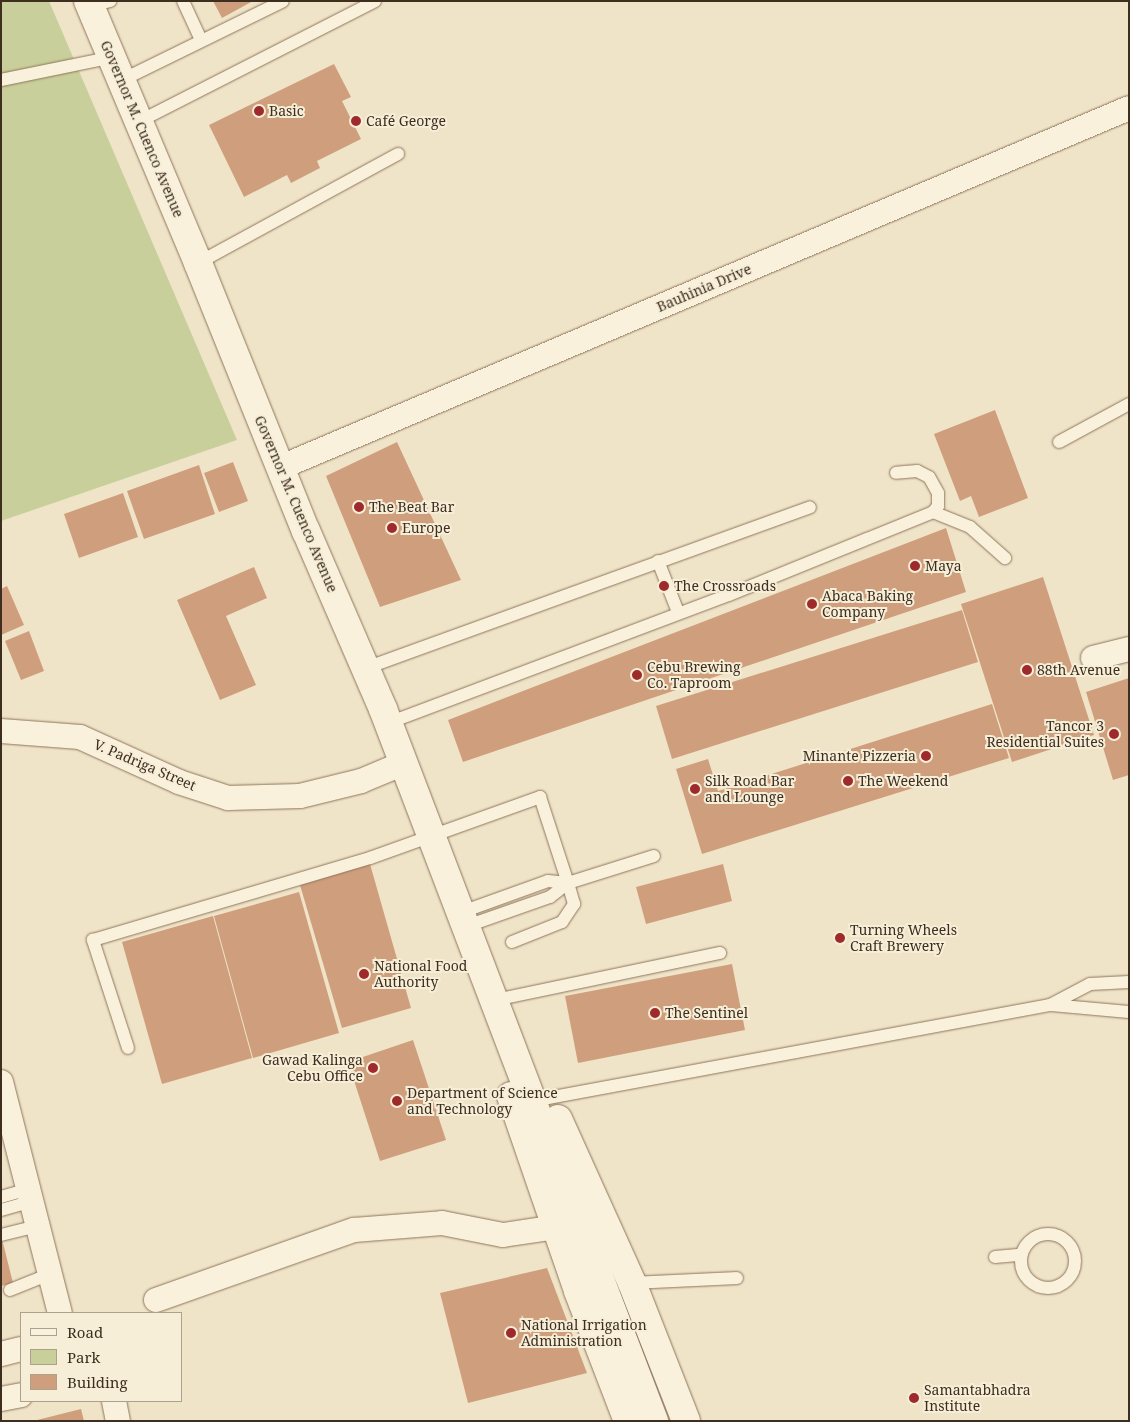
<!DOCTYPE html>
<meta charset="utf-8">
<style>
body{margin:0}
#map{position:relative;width:1130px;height:1422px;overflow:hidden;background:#f0e4c8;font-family:"Noto Serif",serif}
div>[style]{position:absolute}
.green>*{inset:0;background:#c9cf9b}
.building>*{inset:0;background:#cf9f7d}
.roads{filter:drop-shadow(0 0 1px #8d765c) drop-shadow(0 0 1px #8d765c)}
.lane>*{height:12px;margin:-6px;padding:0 6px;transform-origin:6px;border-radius:6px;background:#faf1dc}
.lane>.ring{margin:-6px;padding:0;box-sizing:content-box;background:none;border:12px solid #faf1dc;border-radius:50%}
.street>*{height:24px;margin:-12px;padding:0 12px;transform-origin:12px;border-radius:12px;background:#faf1dc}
.secondary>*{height:28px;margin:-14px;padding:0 14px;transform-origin:14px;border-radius:14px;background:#faf1dc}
.dots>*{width:14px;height:14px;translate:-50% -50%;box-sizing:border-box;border:2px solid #f7eed8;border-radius:50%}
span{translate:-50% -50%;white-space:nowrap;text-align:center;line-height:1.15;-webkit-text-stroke:4px #f7eed8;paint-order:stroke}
.poi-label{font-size:14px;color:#3d2e20}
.left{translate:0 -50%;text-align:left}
.right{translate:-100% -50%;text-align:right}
.street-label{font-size:14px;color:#3d2e20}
.frame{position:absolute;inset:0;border:2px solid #3d2e20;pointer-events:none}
.legend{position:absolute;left:20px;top:1312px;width:162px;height:90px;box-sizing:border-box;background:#f7eed8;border:1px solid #ada18e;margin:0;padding:6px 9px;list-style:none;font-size:15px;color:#3d2e20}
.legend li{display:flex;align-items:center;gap:10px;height:25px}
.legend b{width:25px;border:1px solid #ada18e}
</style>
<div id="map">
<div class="green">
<i style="clip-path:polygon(1px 1px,49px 1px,237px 440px,1px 521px)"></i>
</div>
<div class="building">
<i style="clip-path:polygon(213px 1px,253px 1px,222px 18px)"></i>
<i style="clip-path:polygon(334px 64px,351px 97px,342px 101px,361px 139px,317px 161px,320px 168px,291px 183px,287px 175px,244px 197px,209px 125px)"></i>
<i style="clip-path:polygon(995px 410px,1028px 498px,979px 517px,971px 496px,960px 501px,934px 434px)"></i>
<i style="clip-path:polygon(397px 442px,461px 580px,380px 607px,326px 476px)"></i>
<i style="clip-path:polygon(233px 462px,248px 501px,219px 512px,204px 473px)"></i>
<i style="clip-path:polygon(199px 465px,215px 514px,144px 539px,127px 491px)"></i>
<i style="clip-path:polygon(123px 493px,138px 537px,79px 558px,64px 514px)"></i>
<i style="clip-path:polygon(946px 528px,966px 592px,463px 762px,448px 720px)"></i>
<i style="clip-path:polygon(254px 567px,267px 598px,226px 616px,256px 685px,220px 700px,177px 600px)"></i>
<i style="clip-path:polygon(1043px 577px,1094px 735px,1012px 762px,961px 604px)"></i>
<i style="clip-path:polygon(7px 586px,24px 625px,1px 635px,1px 589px)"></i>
<i style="clip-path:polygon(962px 610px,978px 662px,672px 759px,656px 706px)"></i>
<i style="clip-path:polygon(29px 631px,44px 671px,21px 680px,5px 641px)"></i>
<i style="clip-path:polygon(1129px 678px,1129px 775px,1113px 780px,1086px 692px)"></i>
<i style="clip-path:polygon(992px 704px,1009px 758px,702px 854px,676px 769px,708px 759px,718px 791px)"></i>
<i style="clip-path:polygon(370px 864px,411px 1008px,342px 1028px,300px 885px)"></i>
<i style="clip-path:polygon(723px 864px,732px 901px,646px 924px,636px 887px)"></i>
<i style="clip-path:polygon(299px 892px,339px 1033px,253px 1058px,214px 916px)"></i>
<i style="clip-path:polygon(213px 916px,252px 1058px,162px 1084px,122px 942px)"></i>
<i style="clip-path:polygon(732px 964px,745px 1030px,578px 1063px,565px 996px)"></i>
<i style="clip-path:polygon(413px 1040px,446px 1140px,380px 1161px,348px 1062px)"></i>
<i style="clip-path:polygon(1px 1235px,13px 1283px,1px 1286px)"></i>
<i style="clip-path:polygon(547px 1268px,587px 1373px,468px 1403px,440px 1293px)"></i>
<i style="clip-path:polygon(81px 1409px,84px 1421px,38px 1421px,37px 1420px)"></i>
</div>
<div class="roads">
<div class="lane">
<i style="left:183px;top:1px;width:43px;rotate:65.2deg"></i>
<i style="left:90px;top:6px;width:21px;rotate:-14deg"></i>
<i style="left:1px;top:80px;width:114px;rotate:-11.6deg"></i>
<i style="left:122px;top:80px;width:179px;rotate:-26.1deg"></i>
<i style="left:138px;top:122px;width:266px;rotate:-27deg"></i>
<i style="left:198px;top:263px;width:228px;rotate:-28.6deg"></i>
<i style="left:1059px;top:442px;width:80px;rotate:-28.5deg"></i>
<i style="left:933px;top:512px;width:40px;rotate:22deg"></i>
<i style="left:970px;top:527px;width:47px;rotate:41.5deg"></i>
<i style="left:658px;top:561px;width:55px;rotate:68.6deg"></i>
<i style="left:366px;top:668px;width:472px;rotate:-19.9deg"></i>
<i style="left:388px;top:723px;width:364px;rotate:-20.6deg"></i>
<i style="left:729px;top:595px;width:220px;rotate:-22.1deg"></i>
<i style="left:933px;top:512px;width:8px;rotate:-50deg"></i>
<i style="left:938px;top:506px;width:13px;rotate:-90deg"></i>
<i style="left:938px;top:493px;width:18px;rotate:-119deg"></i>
<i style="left:929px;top:477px;width:13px;rotate:-153deg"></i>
<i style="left:917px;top:471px;width:21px;rotate:175deg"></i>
<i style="left:462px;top:912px;width:91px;rotate:-19.8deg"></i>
<i style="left:548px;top:881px;width:20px;rotate:6deg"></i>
<i style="left:467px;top:926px;width:88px;rotate:-19.3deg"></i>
<i style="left:550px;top:897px;width:23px;rotate:-38deg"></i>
<i style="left:512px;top:942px;width:54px;rotate:-21.8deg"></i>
<i style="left:562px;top:922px;width:22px;rotate:-56deg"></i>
<i style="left:574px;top:904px;width:22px;rotate:-106deg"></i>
<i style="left:568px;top:883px;width:90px;rotate:-17.4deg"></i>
<i style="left:495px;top:1000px;width:230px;rotate:-11.8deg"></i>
<i style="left:1050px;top:1005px;width:45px;rotate:-27.7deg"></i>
<i style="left:1090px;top:984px;width:39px;rotate:-3deg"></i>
<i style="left:128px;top:1048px;width:114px;rotate:-108deg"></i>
<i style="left:93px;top:940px;width:289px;rotate:-16.5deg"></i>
<i style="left:370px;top:858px;width:181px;rotate:-19.7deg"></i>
<i style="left:540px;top:797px;width:90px;rotate:72deg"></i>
<i style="left:548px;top:1098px;width:511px;rotate:-10.5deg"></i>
<i style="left:1050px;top:1005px;width:79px;rotate:5.1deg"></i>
<i style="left:1px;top:1197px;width:29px;rotate:-16deg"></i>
<i style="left:1px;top:1210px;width:32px;rotate:-16deg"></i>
<i class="ring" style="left:1021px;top:1234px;width:42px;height:42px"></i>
<i style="left:1px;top:1235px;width:38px;rotate:-14deg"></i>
<i style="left:995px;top:1257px;width:25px;rotate:-5deg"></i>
<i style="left:632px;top:1283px;width:105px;rotate:-2.7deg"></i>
<i style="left:10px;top:1290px;width:43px;rotate:-21.8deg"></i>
</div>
<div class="street">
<i style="left:279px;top:468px;width:923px;rotate:-22.95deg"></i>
<i style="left:1093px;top:658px;width:37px;rotate:-14deg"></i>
<i style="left:1px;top:731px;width:79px;rotate:4.3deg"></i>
<i style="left:80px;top:737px;width:109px;rotate:24.4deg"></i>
<i style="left:179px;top:782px;width:52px;rotate:18.1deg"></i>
<i style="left:228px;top:798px;width:72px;rotate:-1.6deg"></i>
<i style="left:300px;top:796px;width:63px;rotate:-13.8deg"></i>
<i style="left:361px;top:781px;width:47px;rotate:-22.7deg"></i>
<i style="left:1px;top:1082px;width:238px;rotate:75.7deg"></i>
<i style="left:156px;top:1300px;width:210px;rotate:-19.5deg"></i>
<i style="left:354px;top:1230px;width:88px;rotate:-4.5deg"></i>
<i style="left:442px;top:1223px;width:62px;rotate:11.1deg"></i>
<i style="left:503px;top:1235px;width:55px;rotate:-8.4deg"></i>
<i style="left:1px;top:1354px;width:21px;rotate:-14deg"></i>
<i style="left:1px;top:1399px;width:20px;rotate:-11deg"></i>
<i style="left:114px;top:1401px;width:20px;rotate:79deg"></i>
</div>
<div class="secondary">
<i style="left:88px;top:1px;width:284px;rotate:67.2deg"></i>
<i style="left:198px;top:263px;width:289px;rotate:68.1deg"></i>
<i style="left:306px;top:531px;width:194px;rotate:66.6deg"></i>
<i style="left:383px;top:709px;width:762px;rotate:69.16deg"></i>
<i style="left:511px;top:1096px;width:206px;rotate:71deg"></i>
<i style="left:578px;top:1291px;width:139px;rotate:69deg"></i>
<i style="left:558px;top:1119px;width:180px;rotate:65.7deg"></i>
<i style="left:632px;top:1283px;width:148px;rotate:68.6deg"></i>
</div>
</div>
<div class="dots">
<i style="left:259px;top:111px;background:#9e2a2b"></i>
<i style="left:356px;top:121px;background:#9e2a2b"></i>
<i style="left:359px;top:507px;background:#9e2a2b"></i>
<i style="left:392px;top:528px;background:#9e2a2b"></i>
<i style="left:915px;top:566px;background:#9e2a2b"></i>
<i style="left:664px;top:586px;background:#9e2a2b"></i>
<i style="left:812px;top:604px;background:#9e2a2b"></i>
<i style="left:1027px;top:670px;background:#9e2a2b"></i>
<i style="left:637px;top:675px;background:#9e2a2b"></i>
<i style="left:1114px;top:734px;background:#9e2a2b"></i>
<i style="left:926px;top:756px;background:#9e2a2b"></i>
<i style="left:848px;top:781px;background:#9e2a2b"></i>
<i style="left:695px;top:789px;background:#9e2a2b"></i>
<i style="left:840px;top:938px;background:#9e2a2b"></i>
<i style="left:364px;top:974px;background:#9e2a2b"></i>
<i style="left:655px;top:1013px;background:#9e2a2b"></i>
<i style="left:373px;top:1068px;background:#9e2a2b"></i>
<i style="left:397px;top:1101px;background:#9e2a2b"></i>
<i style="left:511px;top:1333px;background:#9e2a2b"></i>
<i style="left:914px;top:1398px;background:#9e2a2b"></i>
</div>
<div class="poi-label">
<span class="left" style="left:269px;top:111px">Basic</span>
<span class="left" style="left:366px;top:121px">Café George</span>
<span class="left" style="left:369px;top:507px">The Beat Bar</span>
<span class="left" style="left:402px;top:528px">Europe</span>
<span class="left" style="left:925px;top:566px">Maya</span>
<span class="left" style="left:674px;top:586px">The Crossroads</span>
<span class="left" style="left:822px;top:604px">Abaca Baking<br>Company</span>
<span class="left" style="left:647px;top:675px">Cebu Brewing<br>Co. Taproom</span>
<span class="left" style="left:1037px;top:670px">88th Avenue</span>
<span class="right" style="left:1104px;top:734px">Tancor 3<br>Residential Suites</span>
<span class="right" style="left:916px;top:756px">Minante Pizzeria</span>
<span class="left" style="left:705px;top:789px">Silk Road Bar<br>and Lounge</span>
<span class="left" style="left:858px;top:781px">The Weekend</span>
<span class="left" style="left:850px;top:938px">Turning Wheels<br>Craft Brewery</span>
<span class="left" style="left:374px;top:974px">National Food<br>Authority</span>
<span class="left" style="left:665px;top:1013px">The Sentinel</span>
<span class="right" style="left:363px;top:1068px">Gawad Kalinga<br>Cebu Office</span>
<span class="left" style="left:407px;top:1101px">Department of Science<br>and Technology</span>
<span class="left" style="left:521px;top:1333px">National Irrigation<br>Administration</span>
<span class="left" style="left:924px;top:1398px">Samantabhadra<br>Institute</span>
</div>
<div class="street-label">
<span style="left:142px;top:129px;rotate:67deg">Governor M. Cuenco Avenue</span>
<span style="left:704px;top:288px;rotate:-23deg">Bauhinia Drive</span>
<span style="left:296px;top:504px;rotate:67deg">Governor M. Cuenco Avenue</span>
<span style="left:145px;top:765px;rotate:23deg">V. Padriga Street</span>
</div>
<div class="frame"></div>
<ul class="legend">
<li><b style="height:6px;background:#faf1dc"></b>Road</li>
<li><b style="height:14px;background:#c9cf9b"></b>Park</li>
<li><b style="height:14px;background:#cf9f7d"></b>Building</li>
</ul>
</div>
